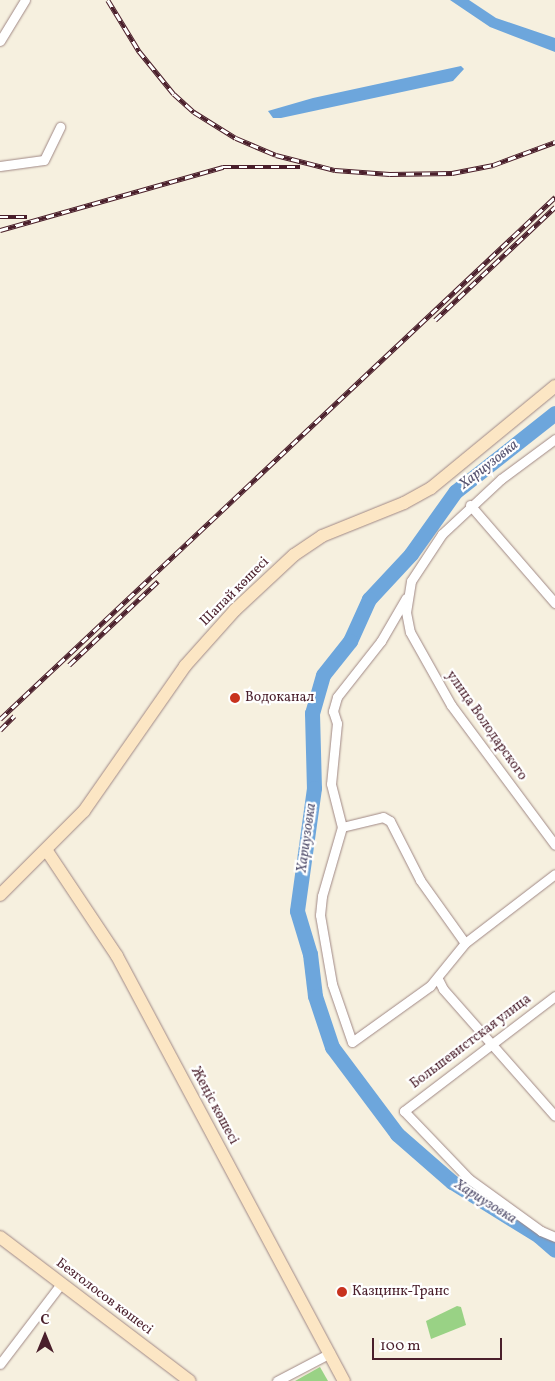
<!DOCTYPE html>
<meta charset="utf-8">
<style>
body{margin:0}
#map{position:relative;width:555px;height:1381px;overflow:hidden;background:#f6f0df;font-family:Vollkorn,serif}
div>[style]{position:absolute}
.green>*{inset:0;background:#99d285}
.water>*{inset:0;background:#6da6dc}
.river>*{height:15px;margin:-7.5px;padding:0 7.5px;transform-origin:7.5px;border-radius:7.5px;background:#6da6dc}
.roads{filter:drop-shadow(0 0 1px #a08885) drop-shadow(0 0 1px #a08885)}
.street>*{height:9px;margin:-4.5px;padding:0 4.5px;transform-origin:4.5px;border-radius:4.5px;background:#fff}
.secondary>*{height:12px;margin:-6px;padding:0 6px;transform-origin:6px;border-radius:6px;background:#fce6c4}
.rail>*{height:4.5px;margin-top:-2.25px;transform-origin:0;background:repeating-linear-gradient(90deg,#fff 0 8px,#4a1f2b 0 16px);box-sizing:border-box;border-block:1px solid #4a1f2b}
.dots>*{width:14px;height:14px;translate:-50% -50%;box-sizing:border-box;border:2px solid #fff;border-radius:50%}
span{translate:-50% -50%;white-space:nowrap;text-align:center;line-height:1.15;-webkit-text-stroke:4.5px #fff;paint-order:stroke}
.street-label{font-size:14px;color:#4a1f2b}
.poi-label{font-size:14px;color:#4a1f2b}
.left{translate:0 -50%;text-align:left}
.water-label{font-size:15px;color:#585572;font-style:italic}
.north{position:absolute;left:20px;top:1311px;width:50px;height:50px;-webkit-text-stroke:4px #fff;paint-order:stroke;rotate:0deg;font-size:14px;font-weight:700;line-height:20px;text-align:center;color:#4a1f2b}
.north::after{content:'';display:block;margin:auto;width:18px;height:22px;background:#4a1f2b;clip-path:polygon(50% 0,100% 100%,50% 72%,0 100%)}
.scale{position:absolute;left:372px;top:1338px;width:130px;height:22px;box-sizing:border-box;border:2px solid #4a1f2b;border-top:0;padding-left:6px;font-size:15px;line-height:18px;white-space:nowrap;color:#4a1f2b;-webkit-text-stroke:4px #fff;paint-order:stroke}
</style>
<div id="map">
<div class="green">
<i style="clip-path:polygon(457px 1306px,461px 1307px,466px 1325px,431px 1339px,426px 1321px)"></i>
<i style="clip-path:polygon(320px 1367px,328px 1381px,295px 1381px)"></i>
</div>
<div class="water">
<i style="clip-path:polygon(450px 0,469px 0,496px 18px,555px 38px,555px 52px,490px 27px)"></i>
<i style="clip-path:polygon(461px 66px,464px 69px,453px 81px,281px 118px,273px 118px,268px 111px,313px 98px)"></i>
</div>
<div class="river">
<i style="left:555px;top:413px;width:127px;rotate:141.7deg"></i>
<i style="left:455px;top:492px;width:76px;rotate:125.4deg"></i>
<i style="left:411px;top:554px;width:62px;rotate:133deg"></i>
<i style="left:369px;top:599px;width:46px;rotate:114.3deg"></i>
<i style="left:350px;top:641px;width:43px;rotate:128.5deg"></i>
<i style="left:323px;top:675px;width:40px;rotate:106deg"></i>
<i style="left:312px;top:713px;width:75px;rotate:88.5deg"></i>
<i style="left:314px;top:788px;width:124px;rotate:97.9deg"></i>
<i style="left:297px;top:911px;width:45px;rotate:73.2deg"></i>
<i style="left:310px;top:954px;width:42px;rotate:83.2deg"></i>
<i style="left:315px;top:996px;width:54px;rotate:71.6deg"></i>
<i style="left:332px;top:1047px;width:109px;rotate:53.2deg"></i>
<i style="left:397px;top:1134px;width:73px;rotate:41.1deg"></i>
<i style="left:452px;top:1182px;width:102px;rotate:31.8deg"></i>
<i style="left:539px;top:1236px;width:21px;rotate:41deg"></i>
</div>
<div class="roads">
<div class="street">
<i style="left:0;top:41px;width:48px;rotate:-58.6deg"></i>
<i style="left:0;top:166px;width:44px;rotate:-7.8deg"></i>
<i style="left:44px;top:160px;width:37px;rotate:-64deg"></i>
<i style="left:555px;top:439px;width:67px;rotate:143.5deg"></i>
<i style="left:501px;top:479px;width:81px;rotate:137deg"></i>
<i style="left:442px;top:534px;width:56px;rotate:123.4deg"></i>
<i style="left:411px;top:581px;width:31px;rotate:99deg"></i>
<i style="left:406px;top:612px;width:20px;rotate:79deg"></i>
<i style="left:410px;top:632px;width:84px;rotate:60.7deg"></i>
<i style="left:451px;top:705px;width:174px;rotate:53.4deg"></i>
<i style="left:470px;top:505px;width:130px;rotate:49.1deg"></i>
<i style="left:406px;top:598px;width:50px;rotate:120.2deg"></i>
<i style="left:381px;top:641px;width:71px;rotate:128.2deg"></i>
<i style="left:337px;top:697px;width:15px;rotate:106deg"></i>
<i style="left:333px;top:711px;width:13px;rotate:72deg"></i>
<i style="left:337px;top:723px;width:61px;rotate:95.6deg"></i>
<i style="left:331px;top:784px;width:44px;rotate:75.7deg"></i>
<i style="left:342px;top:827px;width:72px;rotate:106.2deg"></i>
<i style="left:322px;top:896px;width:19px;rotate:96deg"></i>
<i style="left:320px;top:915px;width:70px;rotate:80.1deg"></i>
<i style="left:332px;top:984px;width:61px;rotate:71deg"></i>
<i style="left:352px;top:1042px;width:96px;rotate:-35.7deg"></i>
<i style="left:430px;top:986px;width:55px;rotate:-50.9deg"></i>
<i style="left:465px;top:943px;width:113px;rotate:-37.5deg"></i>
<i style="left:342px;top:827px;width:42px;rotate:-13.7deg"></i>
<i style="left:383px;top:817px;width:8px;rotate:30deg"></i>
<i style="left:390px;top:821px;width:66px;rotate:63deg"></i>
<i style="left:420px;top:880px;width:77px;rotate:54.5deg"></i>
<i style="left:438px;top:979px;width:11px;rotate:63deg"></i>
<i style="left:443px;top:989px;width:169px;rotate:48.6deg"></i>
<i style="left:555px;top:996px;width:190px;rotate:142.7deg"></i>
<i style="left:404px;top:1111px;width:94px;rotate:46.3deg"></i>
<i style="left:469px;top:1179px;width:89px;rotate:35.8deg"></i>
<i style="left:541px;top:1231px;width:15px;rotate:23deg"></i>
<i style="left:0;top:1364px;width:101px;rotate:-52.7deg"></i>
<i style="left:277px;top:1381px;width:60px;rotate:-27.8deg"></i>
</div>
<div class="secondary">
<i style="left:47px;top:851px;width:126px;rotate:56.3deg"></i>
<i style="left:117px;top:956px;width:482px;rotate:61.9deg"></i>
<i style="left:0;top:895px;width:119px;rotate:-45deg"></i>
<i style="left:84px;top:811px;width:177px;rotate:-55.1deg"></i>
<i style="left:185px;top:666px;width:75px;rotate:-48.2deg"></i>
<i style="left:235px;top:610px;width:81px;rotate:-43deg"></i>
<i style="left:294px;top:555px;width:34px;rotate:-34deg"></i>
<i style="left:322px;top:536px;width:88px;rotate:-21.9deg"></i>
<i style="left:404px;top:503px;width:31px;rotate:-29deg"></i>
<i style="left:431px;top:488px;width:161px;rotate:-39.4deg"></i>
<i style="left:0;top:1237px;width:238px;rotate:37.2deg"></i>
</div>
</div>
<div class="rail">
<i style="left:108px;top:0;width:60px;rotate:58.7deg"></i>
<i style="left:139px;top:51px;width:55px;rotate:50.9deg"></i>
<i style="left:174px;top:94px;width:27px;rotate:42deg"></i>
<i style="left:194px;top:112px;width:49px;rotate:31.8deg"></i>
<i style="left:236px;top:138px;width:43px;rotate:23deg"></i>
<i style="left:276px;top:155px;width:61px;rotate:14.3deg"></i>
<i style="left:335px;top:170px;width:55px;rotate:4.2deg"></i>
<i style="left:390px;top:174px;width:62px;rotate:-0.9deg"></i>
<i style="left:452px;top:173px;width:42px;rotate:-11deg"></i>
<i style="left:493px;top:165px;width:66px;rotate:-20.4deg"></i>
<i style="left:0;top:217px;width:27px"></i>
<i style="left:0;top:230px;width:232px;rotate:-15.8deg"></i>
<i style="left:223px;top:167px;width:77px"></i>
<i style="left:435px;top:320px;width:165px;rotate:-43.3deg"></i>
<i style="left:69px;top:665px;width:122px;rotate:-43.3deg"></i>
<i style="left:0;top:719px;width:762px;rotate:-43.24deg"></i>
<i style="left:0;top:730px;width:20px;rotate:-45deg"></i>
</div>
<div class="dots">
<i style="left:235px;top:698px;background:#c8321e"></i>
<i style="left:342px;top:1292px;background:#c8321e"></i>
</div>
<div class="street-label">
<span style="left:235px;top:592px;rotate:-45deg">Шапай көшесі</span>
<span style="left:486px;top:726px;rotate:55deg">улица Володарского</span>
<span style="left:471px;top:1042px;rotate:-37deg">Большевистская улица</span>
<span style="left:214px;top:1106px;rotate:62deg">Жеңіс көшесі</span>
<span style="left:104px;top:1297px;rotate:37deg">Безголосов көшесі</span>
</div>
<div class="poi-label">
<span class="left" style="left:245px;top:698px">Водоканал</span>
<span class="left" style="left:352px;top:1292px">Казцинк-Транс</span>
</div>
<div class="water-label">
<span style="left:489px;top:465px;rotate:-38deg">Хариузовка</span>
<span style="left:307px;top:838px;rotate:-82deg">Хариузовка</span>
<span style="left:485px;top:1202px;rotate:32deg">Хариузовка</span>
</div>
<div class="north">С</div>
<div class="scale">100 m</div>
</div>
